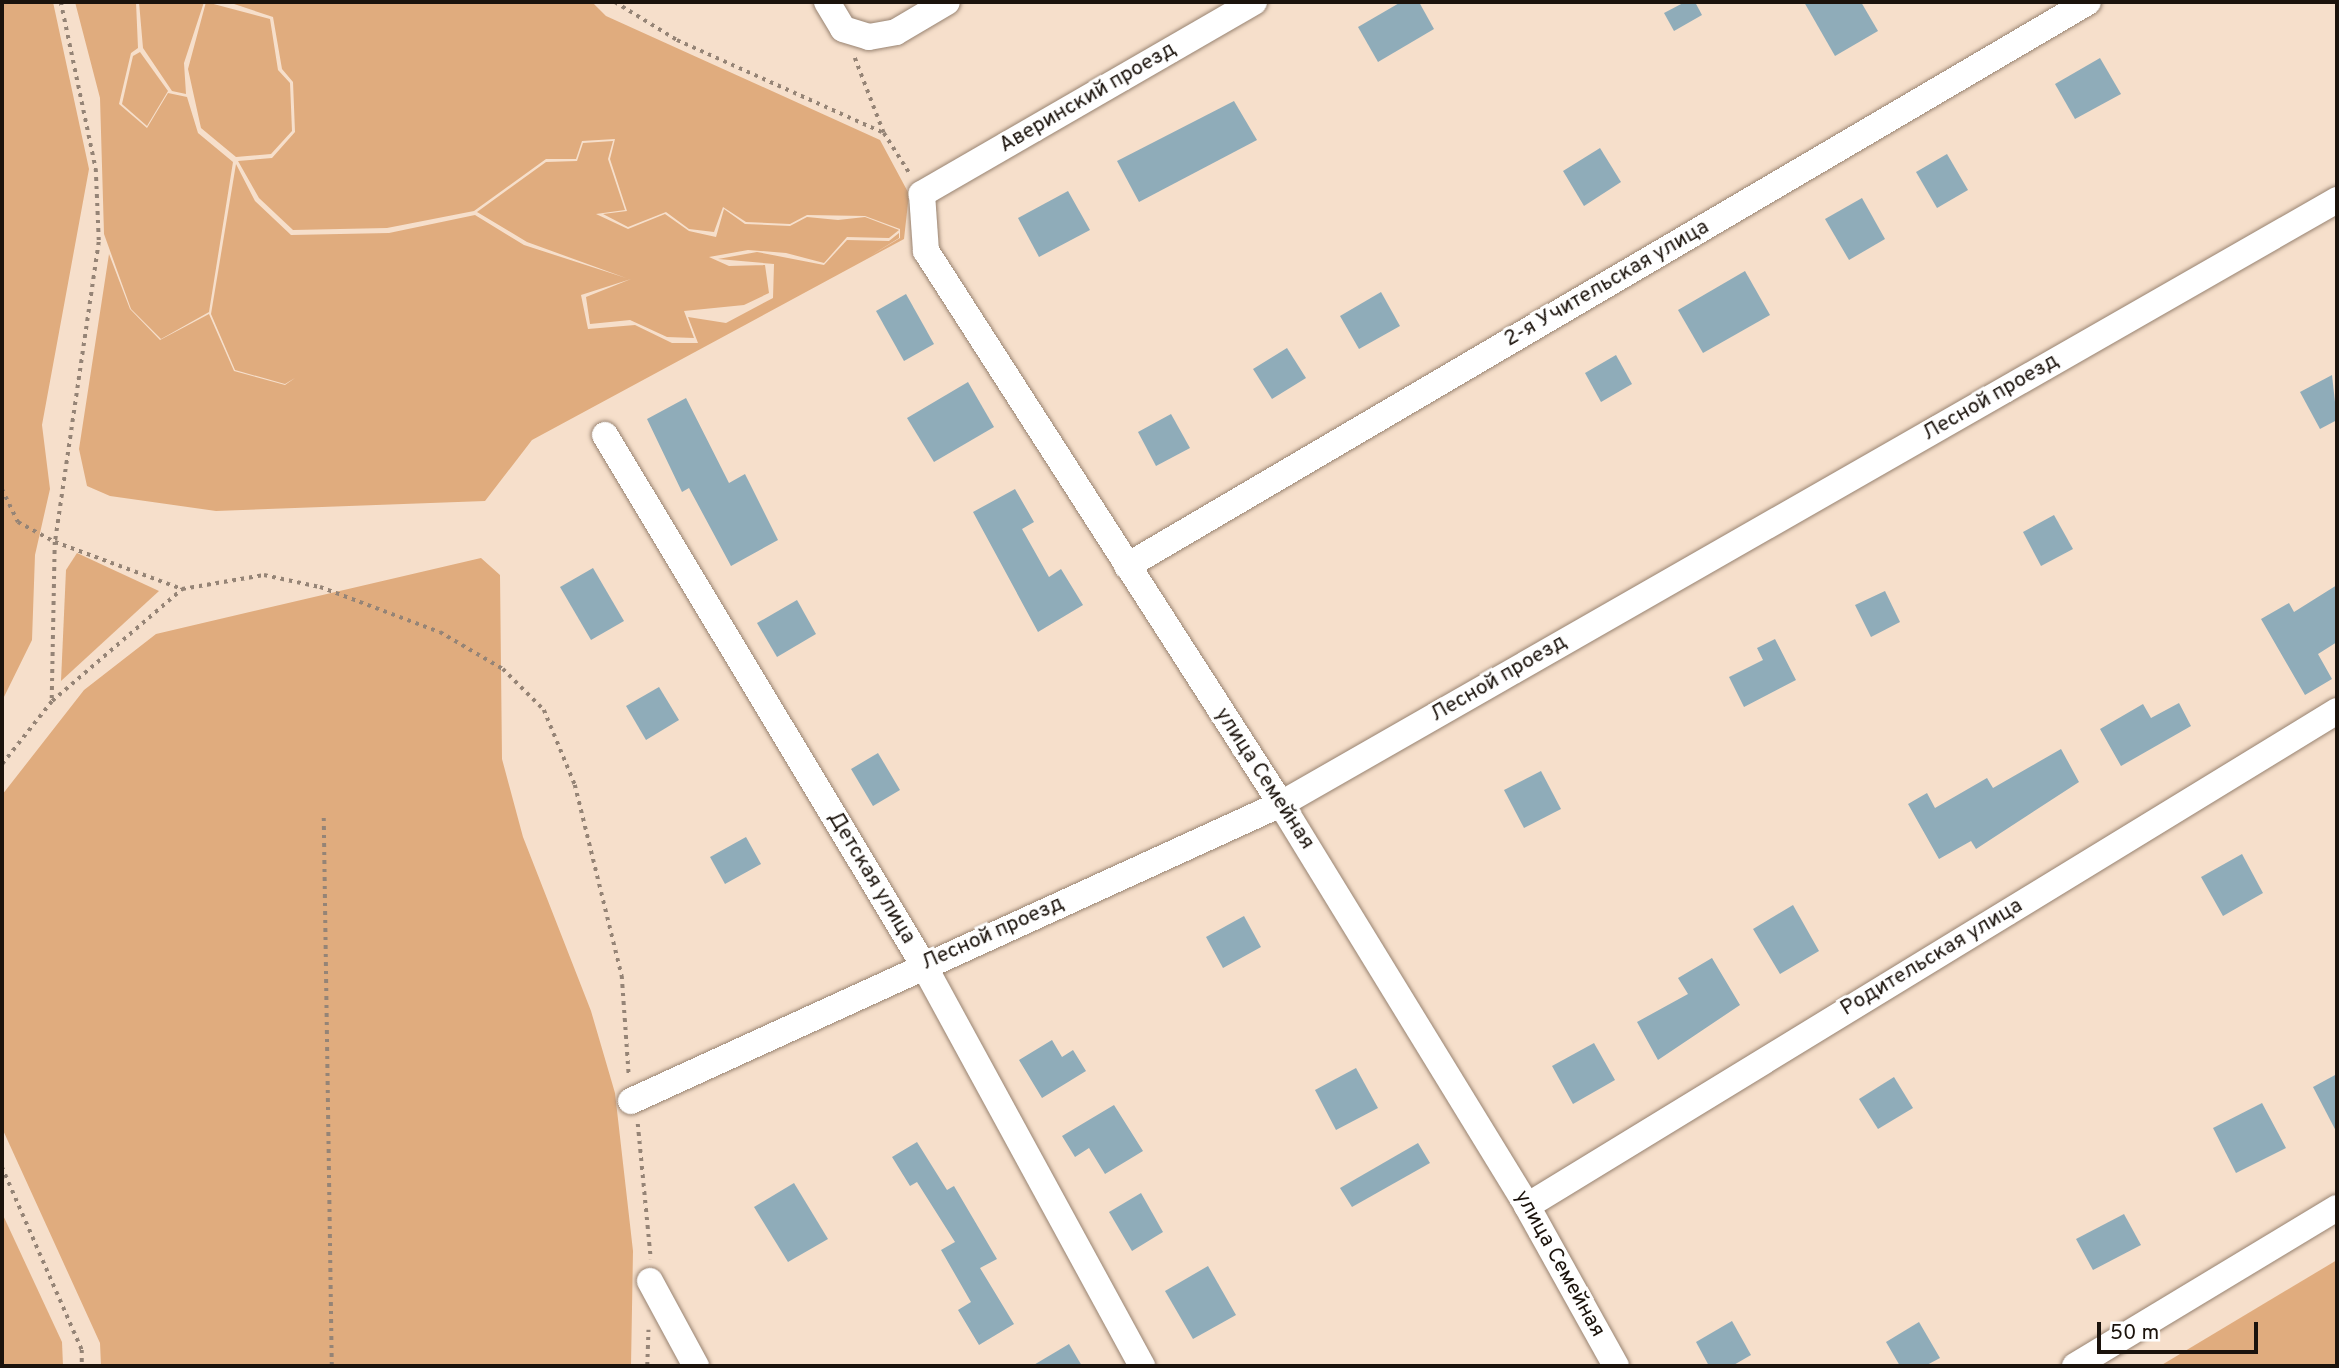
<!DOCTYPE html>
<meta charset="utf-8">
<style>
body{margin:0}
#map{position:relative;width:2339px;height:1368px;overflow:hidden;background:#f6dfcb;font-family:Overpass,sans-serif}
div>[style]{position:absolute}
.green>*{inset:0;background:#e0ac7e}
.building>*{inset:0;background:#8facb9}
.path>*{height:3.5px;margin-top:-1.75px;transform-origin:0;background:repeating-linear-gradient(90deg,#958476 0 3.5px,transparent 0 8.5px)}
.roads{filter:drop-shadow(0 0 2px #988371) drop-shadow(0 0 2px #988371)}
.minor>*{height:26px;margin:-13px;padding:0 13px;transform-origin:13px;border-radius:13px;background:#fff}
span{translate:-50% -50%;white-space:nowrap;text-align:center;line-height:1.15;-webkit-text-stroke:6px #fff;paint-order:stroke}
.street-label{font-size:21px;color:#1b130c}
.frame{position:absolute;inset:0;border:4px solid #1b130c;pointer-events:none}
.scale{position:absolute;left:2097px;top:1322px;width:161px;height:32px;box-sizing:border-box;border:4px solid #1b130c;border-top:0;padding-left:9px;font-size:21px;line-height:24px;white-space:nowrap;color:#1b130c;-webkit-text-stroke:5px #fff;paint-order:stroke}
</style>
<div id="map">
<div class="green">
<i style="clip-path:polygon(2px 2px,53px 2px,89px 169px,42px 425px,50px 489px,35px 555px,32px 640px,2px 701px)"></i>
<i style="clip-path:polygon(75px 2px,136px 2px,138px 48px,131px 53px,119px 104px,147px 128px,168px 93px,187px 97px,198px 133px,233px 162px,209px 312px,161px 339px,131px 309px,104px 234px,100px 98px)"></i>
<i style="clip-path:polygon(139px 2px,204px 2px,184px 63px,186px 94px,172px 91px,143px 48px)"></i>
<i style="clip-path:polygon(206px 2px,270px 19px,278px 70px,290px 83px,292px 131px,271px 154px,236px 157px,201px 128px,188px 69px)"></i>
<i style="clip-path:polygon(228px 2px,592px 2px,606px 16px,880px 140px,909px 194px,904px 239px,532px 440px,485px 501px,216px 511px,110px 496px,87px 486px,79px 449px,109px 254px,130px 309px,160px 340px,209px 314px,234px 371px,285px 385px,295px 378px,285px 384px,235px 370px,211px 314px,236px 164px,255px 201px,291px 235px,389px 233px,475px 215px,524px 245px,626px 278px,527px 242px,477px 212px,546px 162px,577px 161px,583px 143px,613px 141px,608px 159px,625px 210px,596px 214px,628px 229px,665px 214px,689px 231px,716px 237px,724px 209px,745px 224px,790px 226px,807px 217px,838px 220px,865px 217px,899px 230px,889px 238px,847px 237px,824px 263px,786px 253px,748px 250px,709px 257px,729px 266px,765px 265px,769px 293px,744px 305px,684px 311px,694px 338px,667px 337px,630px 320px,590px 324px,586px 297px,631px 279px,581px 295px,588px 329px,635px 325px,672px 343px,698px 343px,688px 317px,726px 323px,773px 298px,774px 264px,718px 259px,757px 252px,824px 265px,847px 240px,889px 241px,899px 233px,899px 238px,870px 256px,900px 238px,900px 229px,865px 216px,807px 215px,790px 224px,746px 222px,723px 207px,714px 232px,689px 229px,666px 212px,628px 227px,603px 214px,627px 211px,610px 159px,615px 139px,582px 141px,576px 159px,546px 159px,474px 211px,387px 228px,293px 230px,259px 198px,238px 161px,272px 158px,295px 132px,293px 82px,282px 69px,273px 17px)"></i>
<i style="clip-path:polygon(140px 52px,168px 91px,147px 126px,122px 104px,133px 56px)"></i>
<i style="clip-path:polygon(77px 553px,159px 591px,61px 681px,66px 570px)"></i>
<i style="clip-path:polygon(481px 558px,500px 575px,502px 759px,523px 837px,591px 1011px,615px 1093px,633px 1251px,631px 1366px,101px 1366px,100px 1343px,2px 1128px,2px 795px,84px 690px,156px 634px)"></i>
<i style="clip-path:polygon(2px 1213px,62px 1342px,63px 1366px,2px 1366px)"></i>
<i style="clip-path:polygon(2337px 1260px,2337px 1366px,2160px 1366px)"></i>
</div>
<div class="building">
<i style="clip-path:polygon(1401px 2px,1419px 2px,1434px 29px,1378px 62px,1358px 27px)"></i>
<i style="clip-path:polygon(1685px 2px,1695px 2px,1702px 15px,1674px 31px,1664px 13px)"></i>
<i style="clip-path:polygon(1804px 2px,1861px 2px,1878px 31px,1835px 56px)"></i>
<i style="clip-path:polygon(2100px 58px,2121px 94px,2075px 119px,2055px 84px)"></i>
<i style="clip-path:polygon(1234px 101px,1257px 140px,1139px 202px,1117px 161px)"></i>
<i style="clip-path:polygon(1600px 148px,1621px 182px,1584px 206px,1563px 171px)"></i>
<i style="clip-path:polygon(1947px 154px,1968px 190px,1937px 208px,1916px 172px)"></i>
<i style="clip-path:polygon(1068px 191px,1090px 230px,1039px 257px,1018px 218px)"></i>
<i style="clip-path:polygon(1862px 198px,1885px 239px,1849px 260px,1825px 219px)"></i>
<i style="clip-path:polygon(1745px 271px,1770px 315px,1703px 353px,1678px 310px)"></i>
<i style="clip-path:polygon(1381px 292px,1400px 326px,1359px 349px,1340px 316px)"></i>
<i style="clip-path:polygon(906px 294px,934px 344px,904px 361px,876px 311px)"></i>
<i style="clip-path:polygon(1287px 348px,1306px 378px,1272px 399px,1253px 369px)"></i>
<i style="clip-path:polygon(1616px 355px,1632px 384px,1601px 402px,1585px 373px)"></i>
<i style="clip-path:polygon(2332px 375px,2337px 420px,2320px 429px,2300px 392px)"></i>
<i style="clip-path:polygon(968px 382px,994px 427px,934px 462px,907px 418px)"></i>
<i style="clip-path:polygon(686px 398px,729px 483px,745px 474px,778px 540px,731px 566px,689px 488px,682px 492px,647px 419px)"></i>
<i style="clip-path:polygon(1171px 414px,1190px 448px,1156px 466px,1138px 432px)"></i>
<i style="clip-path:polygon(1015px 489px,1034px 522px,1022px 529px,1049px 577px,1061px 569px,1083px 605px,1038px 632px,973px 512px)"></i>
<i style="clip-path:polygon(2054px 515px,2073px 549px,2041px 566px,2023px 532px)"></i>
<i style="clip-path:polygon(593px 568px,624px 621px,591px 640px,560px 587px)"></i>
<i style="clip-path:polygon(2337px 585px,2337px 642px,2318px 654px,2332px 679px,2305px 695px,2261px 619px,2289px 603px,2294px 612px)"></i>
<i style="clip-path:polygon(1885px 591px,1900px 622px,1871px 637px,1855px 605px)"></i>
<i style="clip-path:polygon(797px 600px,816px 634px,777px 657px,757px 623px)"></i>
<i style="clip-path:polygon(1775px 639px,1796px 680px,1744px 707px,1729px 677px,1763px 660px,1757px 648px)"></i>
<i style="clip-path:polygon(659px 687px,679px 720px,646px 740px,626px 706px)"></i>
<i style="clip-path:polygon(2179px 703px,2191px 726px,2121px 766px,2100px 729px,2143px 704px,2151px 718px)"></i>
<i style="clip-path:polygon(2061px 749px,2079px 782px,1976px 849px,1971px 841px,1939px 859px,1908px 804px,1927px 793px,1935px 808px,1987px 778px,1993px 788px)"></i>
<i style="clip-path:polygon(878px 753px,900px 790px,873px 806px,851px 769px)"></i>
<i style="clip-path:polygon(1541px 771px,1561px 809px,1524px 828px,1504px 790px)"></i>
<i style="clip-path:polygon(746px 837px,761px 864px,725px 884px,710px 857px)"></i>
<i style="clip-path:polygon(2242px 854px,2263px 893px,2223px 916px,2201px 877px)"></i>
<i style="clip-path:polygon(1793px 905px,1819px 951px,1780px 974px,1753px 929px)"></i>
<i style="clip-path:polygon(1244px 916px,1261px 947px,1223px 968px,1206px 937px)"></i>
<i style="clip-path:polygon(1712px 958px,1740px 1005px,1658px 1060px,1637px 1022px,1688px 994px,1678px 978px)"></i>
<i style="clip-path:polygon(1052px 1040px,1062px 1057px,1073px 1050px,1086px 1071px,1042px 1098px,1019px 1060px)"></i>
<i style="clip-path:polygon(1594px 1043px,1615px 1080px,1573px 1104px,1552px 1066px)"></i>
<i style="clip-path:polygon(1356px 1068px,1378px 1108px,1336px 1130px,1315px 1090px)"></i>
<i style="clip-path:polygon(2337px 1074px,2337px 1133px,2313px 1087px)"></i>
<i style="clip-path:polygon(1894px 1077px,1913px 1108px,1878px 1129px,1859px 1099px)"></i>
<i style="clip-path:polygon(2262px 1103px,2286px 1148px,2236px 1173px,2213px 1128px)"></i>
<i style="clip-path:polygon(1114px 1105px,1143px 1151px,1105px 1174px,1089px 1148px,1075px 1157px,1062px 1136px)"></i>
<i style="clip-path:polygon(917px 1142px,947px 1190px,954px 1186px,997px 1259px,980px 1268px,1014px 1324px,979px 1345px,958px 1310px,971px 1302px,941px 1250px,955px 1242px,917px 1182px,910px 1186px,892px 1157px)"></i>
<i style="clip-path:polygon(1418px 1143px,1430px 1163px,1352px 1207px,1340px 1188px)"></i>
<i style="clip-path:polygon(794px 1183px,828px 1239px,788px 1262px,754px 1207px)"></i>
<i style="clip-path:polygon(1141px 1193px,1163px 1232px,1132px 1251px,1109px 1212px)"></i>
<i style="clip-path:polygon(2124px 1214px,2141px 1245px,2093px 1270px,2076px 1239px)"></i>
<i style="clip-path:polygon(1208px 1266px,1236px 1315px,1193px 1339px,1165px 1291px)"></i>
<i style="clip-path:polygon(1732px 1321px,1751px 1355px,1732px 1366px,1709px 1366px,1696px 1342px)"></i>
<i style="clip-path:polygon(1919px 1322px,1940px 1358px,1925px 1366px,1900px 1366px,1886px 1342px)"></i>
<i style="clip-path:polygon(1069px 1344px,1082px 1366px,1032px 1366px)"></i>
</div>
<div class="path">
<i style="left:61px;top:2px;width:171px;rotate:78.2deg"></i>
<i style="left:96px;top:169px;width:73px;rotate:87.6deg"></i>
<i style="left:99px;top:242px;width:303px;rotate:98.3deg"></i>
<i style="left:55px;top:542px;width:135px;rotate:20.3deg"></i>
<i style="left:182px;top:589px;width:83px;rotate:-9.7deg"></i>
<i style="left:264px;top:575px;width:57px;rotate:12.1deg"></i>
<i style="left:320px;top:587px;width:128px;rotate:20.6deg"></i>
<i style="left:440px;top:632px;width:73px;rotate:30.4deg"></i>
<i style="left:503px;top:669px;width:58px;rotate:45deg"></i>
<i style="left:544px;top:710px;width:81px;rotate:67.5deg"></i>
<i style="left:575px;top:785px;width:197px;rotate:76.2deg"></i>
<i style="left:622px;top:976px;width:100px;rotate:86deg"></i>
<i style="left:615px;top:2px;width:73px;rotate:31.5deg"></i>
<i style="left:677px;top:40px;width:227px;rotate:24.2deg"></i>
<i style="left:855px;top:58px;width:80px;rotate:68.9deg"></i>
<i style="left:884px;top:133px;width:49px;rotate:57.6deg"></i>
<i style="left:2px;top:489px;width:37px;rotate:64deg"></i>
<i style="left:18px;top:522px;width:42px;rotate:28.4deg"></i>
<i style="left:55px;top:542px;width:159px;rotate:91.1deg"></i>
<i style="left:2px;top:764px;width:80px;rotate:-51.6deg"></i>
<i style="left:52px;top:701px;width:172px;rotate:-40.7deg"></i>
<i style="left:324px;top:818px;width:548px;rotate:89.16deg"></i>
<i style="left:638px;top:1124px;width:136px;rotate:84.5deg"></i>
<i style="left:2px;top:1167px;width:200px;rotate:66.4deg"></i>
<i style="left:82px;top:1350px;width:16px;rotate:90deg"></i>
<i style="left:647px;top:1366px;width:36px;rotate:-88deg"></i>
</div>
<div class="roads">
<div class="minor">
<i style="left:827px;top:2px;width:31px;rotate:59deg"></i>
<i style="left:843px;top:29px;width:27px;rotate:17deg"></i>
<i style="left:869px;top:37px;width:27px;rotate:-10deg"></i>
<i style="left:896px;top:32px;width:59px;rotate:-30.5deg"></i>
<i style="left:1254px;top:2px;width:384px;rotate:150deg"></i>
<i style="left:922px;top:194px;width:57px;rotate:86deg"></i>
<i style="left:926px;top:251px;width:657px;rotate:57.3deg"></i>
<i style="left:1281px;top:804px;width:471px;rotate:58.5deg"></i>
<i style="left:1527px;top:1206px;width:183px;rotate:60.9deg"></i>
<i style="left:605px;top:435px;width:619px;rotate:59deg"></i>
<i style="left:924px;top:966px;width:456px;rotate:61.4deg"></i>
<i style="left:1127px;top:566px;width:1114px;rotate:-30.41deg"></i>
<i style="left:631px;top:1101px;width:715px;rotate:-24.56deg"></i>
<i style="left:1281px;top:804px;width:1217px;rotate:-29.77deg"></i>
<i style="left:1527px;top:1206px;width:949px;rotate:-31.43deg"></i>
<i style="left:650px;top:1281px;width:97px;rotate:61.6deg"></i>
<i style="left:2075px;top:1366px;width:306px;rotate:-31.1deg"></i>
</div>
</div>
<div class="street-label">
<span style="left:1088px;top:98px;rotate:-30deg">Аверинский проезд</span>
<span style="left:1607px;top:284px;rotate:-30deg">2-я Учительская улица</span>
<span style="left:1991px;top:398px;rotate:-30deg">Лесной проезд</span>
<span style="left:1499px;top:679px;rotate:-30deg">Лесной проезд</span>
<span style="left:1264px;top:779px;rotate:57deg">улица Семейная</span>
<span style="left:871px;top:878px;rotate:59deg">Детская улица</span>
<span style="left:993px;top:934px;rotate:-24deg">Лесной проезд</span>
<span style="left:1932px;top:958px;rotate:-31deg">Родительская улица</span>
<span style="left:1559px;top:1264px;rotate:61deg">улица Семейная</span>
</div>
<div class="frame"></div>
<div class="scale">50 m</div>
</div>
